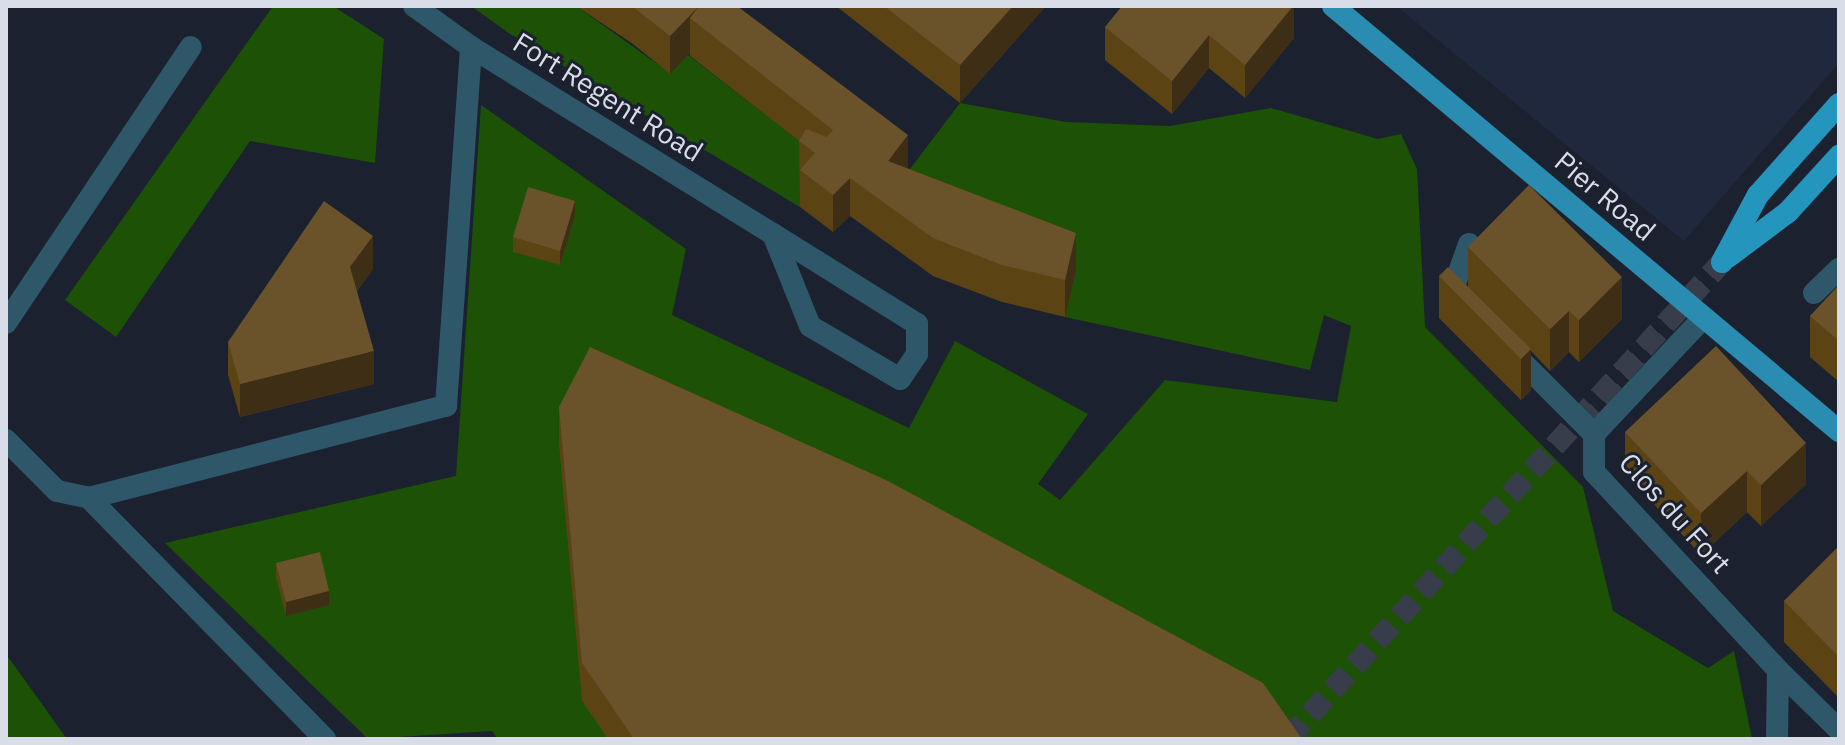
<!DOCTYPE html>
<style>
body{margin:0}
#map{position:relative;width:1845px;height:745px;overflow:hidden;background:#1b212f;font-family:"IBM Plex Sans",sans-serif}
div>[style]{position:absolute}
.built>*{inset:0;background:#20283d}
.green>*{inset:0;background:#1c5106}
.trunk-tunnel>*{height:22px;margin-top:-11px;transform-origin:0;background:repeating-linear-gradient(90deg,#383d4b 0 22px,transparent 0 33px)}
.service>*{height:22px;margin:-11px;padding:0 11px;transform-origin:11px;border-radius:11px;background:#2e5769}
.minor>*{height:22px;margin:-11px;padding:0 11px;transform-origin:11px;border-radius:11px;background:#2e5769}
.primary>*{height:22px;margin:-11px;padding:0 11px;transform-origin:11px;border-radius:11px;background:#298cb0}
.trunk>*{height:22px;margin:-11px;padding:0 11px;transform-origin:11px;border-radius:11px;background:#2496be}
.wall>*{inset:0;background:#5c4314}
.shaded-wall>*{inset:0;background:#3d2e15}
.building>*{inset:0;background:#6a532b}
span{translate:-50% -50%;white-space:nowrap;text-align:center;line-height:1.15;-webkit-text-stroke:6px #1b212f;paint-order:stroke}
.street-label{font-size:28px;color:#d9dde7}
.frame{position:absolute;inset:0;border:8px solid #d9dde7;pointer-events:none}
</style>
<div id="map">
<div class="built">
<i style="clip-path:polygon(1396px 6px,1839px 6px,1839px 63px,1684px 241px)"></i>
</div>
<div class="green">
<i style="clip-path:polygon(273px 6px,333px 6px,384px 39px,375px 163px,250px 141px,116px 337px,65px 300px)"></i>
<i style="clip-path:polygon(471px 6px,576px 6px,670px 73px,688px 55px,833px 167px,800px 207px,510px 34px)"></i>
<i style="clip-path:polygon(960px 103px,1066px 122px,1170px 126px,1271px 108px,1378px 139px,1401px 134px,1417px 169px,1425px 327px,1583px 487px,1613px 611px,1708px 668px,1734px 651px,1752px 739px,498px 739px,492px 731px,368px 739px,165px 543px,456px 476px,481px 105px,686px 249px,672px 315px,909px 428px,955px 341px,1088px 414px,1038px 484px,1060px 500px,1165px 380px,1337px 402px,1351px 326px,1324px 315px,1310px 370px,1065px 317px,1075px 270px,888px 198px)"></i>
<i style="clip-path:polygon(6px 654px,67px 739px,6px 739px)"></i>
</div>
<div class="trunk-tunnel">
<i style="left:1288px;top:739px;width:645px;rotate:-47.7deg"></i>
</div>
<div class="service">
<i style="left:1814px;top:293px;width:35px;rotate:-44deg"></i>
<i style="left:1460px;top:300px;width:11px;rotate:-135deg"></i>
<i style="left:1452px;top:292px;width:51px;rotate:-70.5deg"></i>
<i style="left:1703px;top:318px;width:159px;rotate:133.2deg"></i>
<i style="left:1594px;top:434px;width:38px;rotate:90deg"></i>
<i style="left:1594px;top:472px;width:270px;rotate:47.1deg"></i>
<i style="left:1778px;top:670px;width:86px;rotate:44.5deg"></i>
<i style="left:6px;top:323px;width:332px;rotate:-56.2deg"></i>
<i style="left:1510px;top:350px;width:119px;rotate:45deg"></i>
<i style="left:6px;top:440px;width:72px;rotate:45deg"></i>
<i style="left:57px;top:491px;width:33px;rotate:12deg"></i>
<i style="left:325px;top:739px;width:337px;rotate:-134.4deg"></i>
<i style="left:89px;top:498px;width:369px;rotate:-14.5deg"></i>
<i style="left:446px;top:406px;width:360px;rotate:-86deg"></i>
<i style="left:1777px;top:739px;width:69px;rotate:-89.2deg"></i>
</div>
<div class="minor">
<i style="left:414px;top:6px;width:70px;rotate:35.7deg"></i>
<i style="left:471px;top:47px;width:355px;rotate:31.8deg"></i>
<i style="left:773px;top:234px;width:170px;rotate:32deg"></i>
<i style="left:917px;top:324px;width:30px;rotate:90deg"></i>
<i style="left:917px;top:354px;width:30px;rotate:124deg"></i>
<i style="left:900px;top:379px;width:104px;rotate:-149.5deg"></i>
<i style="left:810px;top:326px;width:99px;rotate:-111.9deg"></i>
</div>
<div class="primary">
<i style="left:1333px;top:6px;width:661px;rotate:40.03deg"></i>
</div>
<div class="trunk">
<i style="left:1728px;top:257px;width:75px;rotate:-36.9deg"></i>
<i style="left:1788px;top:212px;width:76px;rotate:-47.7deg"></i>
<i style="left:1722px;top:262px;width:76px;rotate:-61.8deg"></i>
<i style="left:1758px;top:195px;width:122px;rotate:-48.3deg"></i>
</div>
<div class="wall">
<i style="clip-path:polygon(576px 6px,737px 6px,908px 168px,1076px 270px,1065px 317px,1002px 302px,933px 276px,850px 216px,833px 232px,800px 207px,799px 141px,690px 56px,690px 53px,670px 74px,633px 44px)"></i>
<i style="clip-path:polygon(836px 6px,1046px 6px,960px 103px)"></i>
<i style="clip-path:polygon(1294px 6px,1294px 38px,1245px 98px,1209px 68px,1172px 114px,1105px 60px,1105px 27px)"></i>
<i style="clip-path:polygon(575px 215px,560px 265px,513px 252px,513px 237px)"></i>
<i style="clip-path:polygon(1468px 247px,1622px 319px,1579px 362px,1569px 352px,1550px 371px,1531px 351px,1531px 390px,1521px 400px,1439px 318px,1439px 276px,1468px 287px)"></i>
<i style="clip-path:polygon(373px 269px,357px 291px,374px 384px,240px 417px,228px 375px,228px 342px)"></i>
<i style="clip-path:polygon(1839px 285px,1839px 382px,1810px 357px,1810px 316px)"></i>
<i style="clip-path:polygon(559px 407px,1302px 739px,608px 739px,582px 701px,559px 444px)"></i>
<i style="clip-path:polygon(1625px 432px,1806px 484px,1761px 526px,1747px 512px,1701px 555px,1625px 473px)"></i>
<i style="clip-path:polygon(1839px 546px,1839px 698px,1784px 642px,1784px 601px)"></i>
<i style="clip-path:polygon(276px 563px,329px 605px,286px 616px,276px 577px)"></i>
</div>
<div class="shaded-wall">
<i style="clip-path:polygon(699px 6px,690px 18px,690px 53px,670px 74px,670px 36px)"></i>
<i style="clip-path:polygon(1013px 6px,1046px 6px,960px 103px,960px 65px)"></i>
<i style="clip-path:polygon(1293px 6px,1294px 6px,1294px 38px,1245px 98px,1245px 65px)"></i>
<i style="clip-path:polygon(1209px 35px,1209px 68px,1172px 114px,1172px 81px)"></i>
<i style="clip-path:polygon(908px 135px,908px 172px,888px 161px)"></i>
<i style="clip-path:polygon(850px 178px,850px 216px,833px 232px,833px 195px)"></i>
<i style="clip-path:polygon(575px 201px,575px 215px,560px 265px,560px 251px)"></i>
<i style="clip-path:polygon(1076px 233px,1076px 270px,1065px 317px,1065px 280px)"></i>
<i style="clip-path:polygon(373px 236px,373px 269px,350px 300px,350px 267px)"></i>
<i style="clip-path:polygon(1622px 277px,1622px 319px,1579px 362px,1579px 320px)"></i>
<i style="clip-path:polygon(1569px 311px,1569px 352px,1550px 371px,1550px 329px)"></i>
<i style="clip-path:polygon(1531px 349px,1531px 390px,1521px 400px,1521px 359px)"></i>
<i style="clip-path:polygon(374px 351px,374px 384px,240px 417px,240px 384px)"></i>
<i style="clip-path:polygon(1806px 443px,1806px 484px,1761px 526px,1761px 485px)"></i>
<i style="clip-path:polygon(1747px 471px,1747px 512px,1701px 555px,1701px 513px)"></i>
<i style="clip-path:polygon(329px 591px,329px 605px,286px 616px,286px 602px)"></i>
</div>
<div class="building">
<i style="clip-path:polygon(632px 6px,699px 6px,670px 36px)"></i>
<i style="clip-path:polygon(699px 6px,737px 6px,908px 135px,888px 161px,1076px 233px,1065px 280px,1002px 265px,933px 238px,850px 178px,833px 195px,800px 170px,815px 153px,799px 141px,806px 129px,827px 137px,833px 130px,690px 18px)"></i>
<i style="clip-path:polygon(884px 6px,1013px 6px,960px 65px)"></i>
<i style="clip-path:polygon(1122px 6px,1293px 6px,1245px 65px,1209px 35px,1172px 81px,1105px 27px)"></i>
<i style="clip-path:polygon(1529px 185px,1622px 277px,1579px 320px,1569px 311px,1550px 329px,1468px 247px)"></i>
<i style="clip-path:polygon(528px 187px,575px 201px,560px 251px,513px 237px)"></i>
<i style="clip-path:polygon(324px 201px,373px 236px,350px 267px,374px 351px,240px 384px,228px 342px)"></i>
<i style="clip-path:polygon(1448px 267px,1531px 349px,1521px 359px,1439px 276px)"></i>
<i style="clip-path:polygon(1839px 285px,1839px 341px,1810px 316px)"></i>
<i style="clip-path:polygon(1716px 346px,1806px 443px,1761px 485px,1747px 471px,1701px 513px,1625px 432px)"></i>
<i style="clip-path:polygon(590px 347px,888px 481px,1263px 683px,1302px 739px,634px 739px,582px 663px,559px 407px)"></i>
<i style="clip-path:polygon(1839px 546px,1839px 657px,1784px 601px)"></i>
<i style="clip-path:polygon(320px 552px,329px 591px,286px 602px,276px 563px)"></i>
</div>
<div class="street-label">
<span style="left:608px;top:97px;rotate:32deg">Fort Regent Road</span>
<span style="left:1605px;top:196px;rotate:40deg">Pier Road</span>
<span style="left:1675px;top:513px;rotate:48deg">Clos du Fort</span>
</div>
<div class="frame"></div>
</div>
